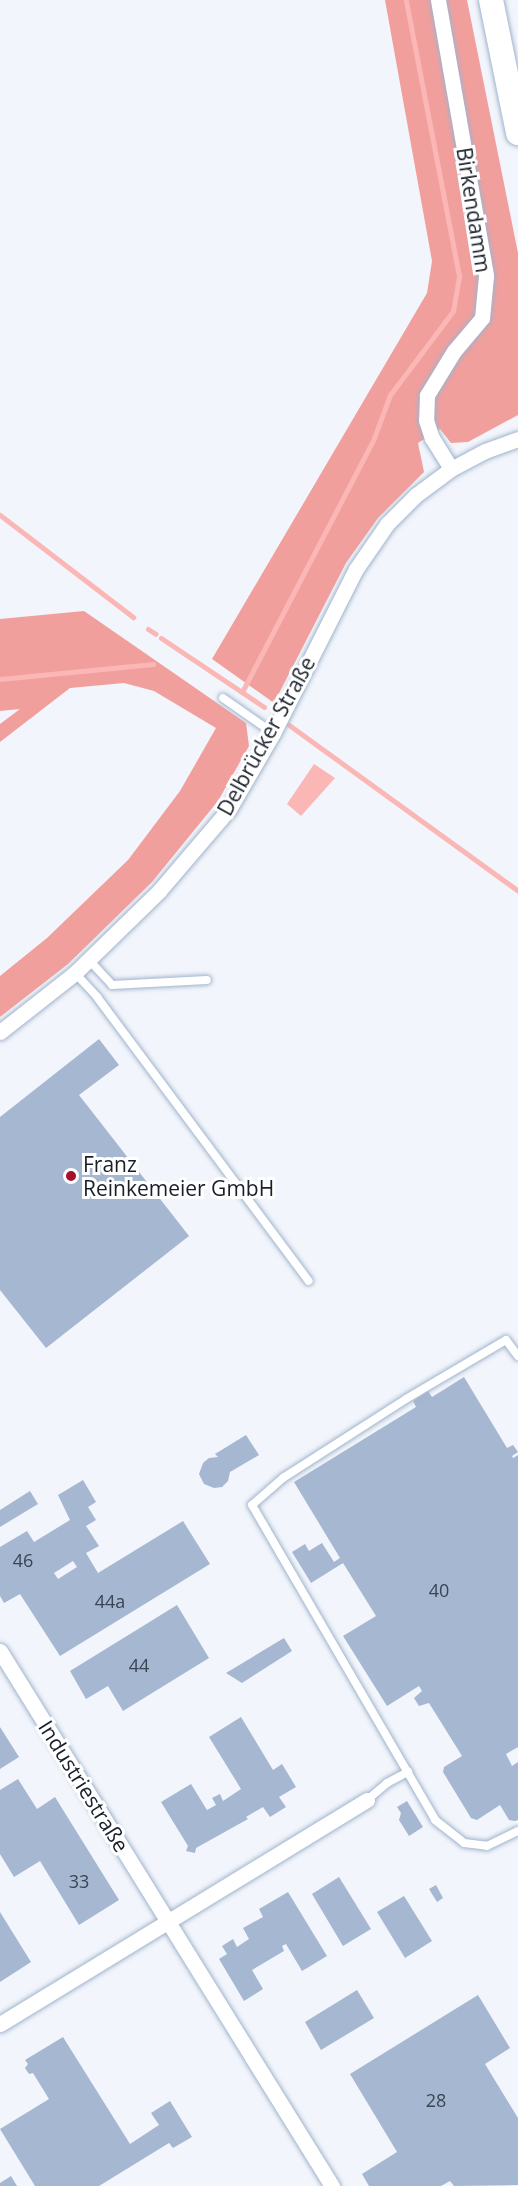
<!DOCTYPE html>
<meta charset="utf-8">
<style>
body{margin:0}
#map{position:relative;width:518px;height:2186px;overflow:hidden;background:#f2f5fb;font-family:"Open Sans",sans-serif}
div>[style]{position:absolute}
.forest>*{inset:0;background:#f19f9d}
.water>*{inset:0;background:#fab7b5}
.stream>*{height:5px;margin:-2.5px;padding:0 2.5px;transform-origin:2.5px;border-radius:2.5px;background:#fab7b5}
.building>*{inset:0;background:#a5b7d1}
.roads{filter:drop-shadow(0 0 2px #a1b4cd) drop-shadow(0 0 2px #a1b4cd)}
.service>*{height:8px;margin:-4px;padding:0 4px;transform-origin:4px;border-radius:4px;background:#fff}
.minor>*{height:15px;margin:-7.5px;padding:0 7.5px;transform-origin:7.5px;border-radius:7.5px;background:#fff}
.primary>*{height:24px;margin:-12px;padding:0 12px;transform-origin:12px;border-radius:12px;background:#fff}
.dots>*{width:16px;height:16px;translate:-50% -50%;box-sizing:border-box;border:3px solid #fff;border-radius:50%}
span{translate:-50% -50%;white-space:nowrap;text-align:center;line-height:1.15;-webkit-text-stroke:6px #fff;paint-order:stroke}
.number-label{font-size:18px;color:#3b4553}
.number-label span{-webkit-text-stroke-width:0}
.street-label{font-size:21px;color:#181f29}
.poi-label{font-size:21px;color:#181f29}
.left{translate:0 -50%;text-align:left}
</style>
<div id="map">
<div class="forest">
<i style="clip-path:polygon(385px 0,467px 0,518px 253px,518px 415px,468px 442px,451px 443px,440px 429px,418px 443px,424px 472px,378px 518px,346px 563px,274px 703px,212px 659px,427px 293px,432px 261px)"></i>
<i style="clip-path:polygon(84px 611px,246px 723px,249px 746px,218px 801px,152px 882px,68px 964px,0 1017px,0 976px,47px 938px,128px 860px,180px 791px,216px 728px,154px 691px,124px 683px,70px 688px,0 742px,0 724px,20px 709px,0 711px,0 619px)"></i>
</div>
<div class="water">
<i style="clip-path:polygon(314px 764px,335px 778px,301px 816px,287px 804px)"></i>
</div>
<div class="stream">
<i style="left:0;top:515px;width:168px;rotate:37.5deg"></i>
<i style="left:148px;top:629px;width:9px;rotate:32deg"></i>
<i style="left:161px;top:638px;width:124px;rotate:33.8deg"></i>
<i style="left:0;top:679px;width:154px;rotate:-5.6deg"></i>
<i style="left:242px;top:692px;width:286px;rotate:-62.5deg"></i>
<i style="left:374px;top:438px;width:46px;rotate:-69.6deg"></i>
<i style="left:390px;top:395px;width:105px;rotate:-53.1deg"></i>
<i style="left:453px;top:311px;width:36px;rotate:-80deg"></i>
<i style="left:459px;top:276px;width:281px;rotate:-100.9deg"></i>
<i style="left:289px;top:725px;width:283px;rotate:35.9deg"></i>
</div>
<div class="building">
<i style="clip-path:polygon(99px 1039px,119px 1065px,79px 1095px,189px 1236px,46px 1348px,0 1290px,0 1117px)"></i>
<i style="clip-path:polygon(464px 1377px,507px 1448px,513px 1445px,518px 1452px,512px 1456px,513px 1458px,518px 1455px,518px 1747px,506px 1754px,512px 1766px,518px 1762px,518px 1820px,515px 1821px,509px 1820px,500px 1805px,477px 1820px,471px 1818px,443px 1772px,444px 1767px,462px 1756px,429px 1703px,419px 1706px,414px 1698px,422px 1691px,419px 1686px,387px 1706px,343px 1636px,376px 1616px,343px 1563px,311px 1583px,292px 1552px,305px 1544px,309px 1551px,322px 1543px,334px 1562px,340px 1558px,294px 1482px,416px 1407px,413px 1401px,428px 1391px,432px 1397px)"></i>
<i style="clip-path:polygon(246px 1435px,259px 1455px,230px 1472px,228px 1481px,222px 1487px,214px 1488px,204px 1484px,199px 1474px,203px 1463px,209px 1458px,218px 1457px,215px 1454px)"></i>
<i style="clip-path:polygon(evenodd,83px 1480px,96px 1502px,88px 1507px,96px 1520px,86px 1526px,99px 1546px,86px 1553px,98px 1573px,183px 1521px,210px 1564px,60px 1656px,20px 1594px,4px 1603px,0 1596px,0 1547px,27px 1531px,34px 1542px,70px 1520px,58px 1495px,83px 1480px,73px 1561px,77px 1567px,58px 1579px,54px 1573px,73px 1561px)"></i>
<i style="clip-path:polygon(30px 1491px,38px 1504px,0 1527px,0 1510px)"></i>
<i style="clip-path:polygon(177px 1605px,209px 1658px,123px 1711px,108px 1686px,86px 1699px,70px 1671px)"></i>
<i style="clip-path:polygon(284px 1638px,292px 1651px,242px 1683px,226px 1673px)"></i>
<i style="clip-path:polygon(241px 1717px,273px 1770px,282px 1764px,296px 1787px,279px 1797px,286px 1807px,270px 1817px,263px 1807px,246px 1817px,248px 1819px,196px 1848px,195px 1853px,186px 1851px,188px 1846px,161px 1802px,191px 1784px,207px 1810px,216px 1805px,212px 1798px,220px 1794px,223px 1801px,241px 1789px,209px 1737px)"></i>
<i style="clip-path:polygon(0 1727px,19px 1757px,0 1769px)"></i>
<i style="clip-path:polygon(18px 1779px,37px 1809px,55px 1797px,119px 1900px,79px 1925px,40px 1861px,14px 1877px,0 1854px,0 1790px)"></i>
<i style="clip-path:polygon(407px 1801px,423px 1827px,409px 1836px,399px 1820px,401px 1813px,397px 1807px)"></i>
<i style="clip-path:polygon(339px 1877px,371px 1929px,343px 1946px,312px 1894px)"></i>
<i style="clip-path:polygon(436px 1885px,443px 1898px,437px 1902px,429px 1889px)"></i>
<i style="clip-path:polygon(288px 1892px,327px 1956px,302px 1971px,286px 1944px,282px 1946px,284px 1951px,252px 1970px,263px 1989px,244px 2001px,219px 1959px,227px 1954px,222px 1946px,233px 1939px,237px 1947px,249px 1939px,243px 1928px,263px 1917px,259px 1909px)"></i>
<i style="clip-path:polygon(404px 1896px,432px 1941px,405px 1958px,377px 1912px)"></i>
<i style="clip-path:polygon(0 1912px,31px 1962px,0 1982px)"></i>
<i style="clip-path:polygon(357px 1990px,374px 2018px,321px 2050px,305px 2022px)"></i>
<i style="clip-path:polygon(478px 1995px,510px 2048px,485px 2064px,518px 2118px,518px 2185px,454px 2186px,450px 2181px,441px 2186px,369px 2186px,362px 2174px,397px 2152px,350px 2074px)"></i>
<i style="clip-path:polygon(63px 2037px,130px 2144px,159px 2125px,151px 2113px,170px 2101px,192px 2137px,173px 2148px,169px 2143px,99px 2186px,35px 2186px,0 2129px,49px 2099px,33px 2073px,29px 2074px,25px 2068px,28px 2064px,25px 2060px)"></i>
<i style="clip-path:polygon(11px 2176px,17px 2186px,0 2186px,0 2183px)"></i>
</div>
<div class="roads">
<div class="service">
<i style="left:223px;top:698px;width:61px;rotate:35deg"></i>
<i style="left:89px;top:960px;width:34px;rotate:47deg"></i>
<i style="left:112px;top:985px;width:95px;rotate:-3deg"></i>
<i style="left:75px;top:973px;width:33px;rotate:47deg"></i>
<i style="left:97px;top:997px;width:354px;rotate:53.3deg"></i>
<i style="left:518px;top:1356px;width:20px;rotate:-127deg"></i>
<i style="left:506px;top:1340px;width:116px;rotate:149.5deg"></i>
<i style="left:406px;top:1399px;width:146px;rotate:147.3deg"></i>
<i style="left:283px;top:1478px;width:41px;rotate:138.9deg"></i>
<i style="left:252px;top:1505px;width:364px;rotate:59.8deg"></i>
<i style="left:435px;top:1820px;width:37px;rotate:38deg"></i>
<i style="left:464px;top:1843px;width:23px;rotate:7deg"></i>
<i style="left:487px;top:1846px;width:34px;rotate:-26deg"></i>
<i style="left:367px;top:1800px;width:26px;rotate:-40deg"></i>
<i style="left:387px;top:1783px;width:24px;rotate:-28deg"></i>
</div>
<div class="minor">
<i style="left:438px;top:0;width:280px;rotate:80.1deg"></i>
<i style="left:486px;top:276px;width:42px;rotate:95.4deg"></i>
<i style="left:482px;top:318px;width:43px;rotate:130.3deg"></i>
<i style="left:454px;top:351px;width:52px;rotate:121.5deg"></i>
<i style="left:427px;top:395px;width:25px;rotate:92deg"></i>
<i style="left:426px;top:420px;width:19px;rotate:72deg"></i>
<i style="left:432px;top:438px;width:36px;rotate:58deg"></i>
<i style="left:0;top:1032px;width:95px;rotate:-38.2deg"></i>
<i style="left:75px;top:973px;width:117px;rotate:-44.3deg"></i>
<i style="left:159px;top:891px;width:108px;rotate:-49.5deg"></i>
<i style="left:229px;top:809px;width:88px;rotate:-59.9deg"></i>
<i style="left:273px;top:733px;width:184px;rotate:-63.2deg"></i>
<i style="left:356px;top:569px;width:55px;rotate:-55.4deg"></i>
<i style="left:387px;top:524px;width:41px;rotate:-45deg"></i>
<i style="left:416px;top:495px;width:44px;rotate:-36.6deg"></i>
<i style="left:451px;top:469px;width:38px;rotate:-28deg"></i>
<i style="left:485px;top:451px;width:35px;rotate:-20deg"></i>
<i style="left:0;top:1651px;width:630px;rotate:58.18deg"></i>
<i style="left:0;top:2024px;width:430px;rotate:-31.4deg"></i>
</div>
<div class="primary">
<i style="left:491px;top:0;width:136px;rotate:78.5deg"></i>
</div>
</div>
<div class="dots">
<i style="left:71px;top:1176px;background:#a8112b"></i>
</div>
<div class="number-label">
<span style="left:23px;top:1560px">46</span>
<span style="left:439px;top:1590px">40</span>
<span style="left:110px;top:1601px">44a</span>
<span style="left:139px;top:1665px">44</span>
<span style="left:79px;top:1881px">33</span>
<span style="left:436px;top:2100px">28</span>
</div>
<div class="street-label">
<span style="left:474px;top:210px;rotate:81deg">Birkendamm</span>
<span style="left:266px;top:736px;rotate:-61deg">Delbrücker Straße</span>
<span style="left:84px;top:1786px;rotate:58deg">Industriestraße</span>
</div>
<div class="poi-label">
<span class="left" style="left:83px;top:1176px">Franz<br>Reinkemeier GmbH</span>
</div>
</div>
